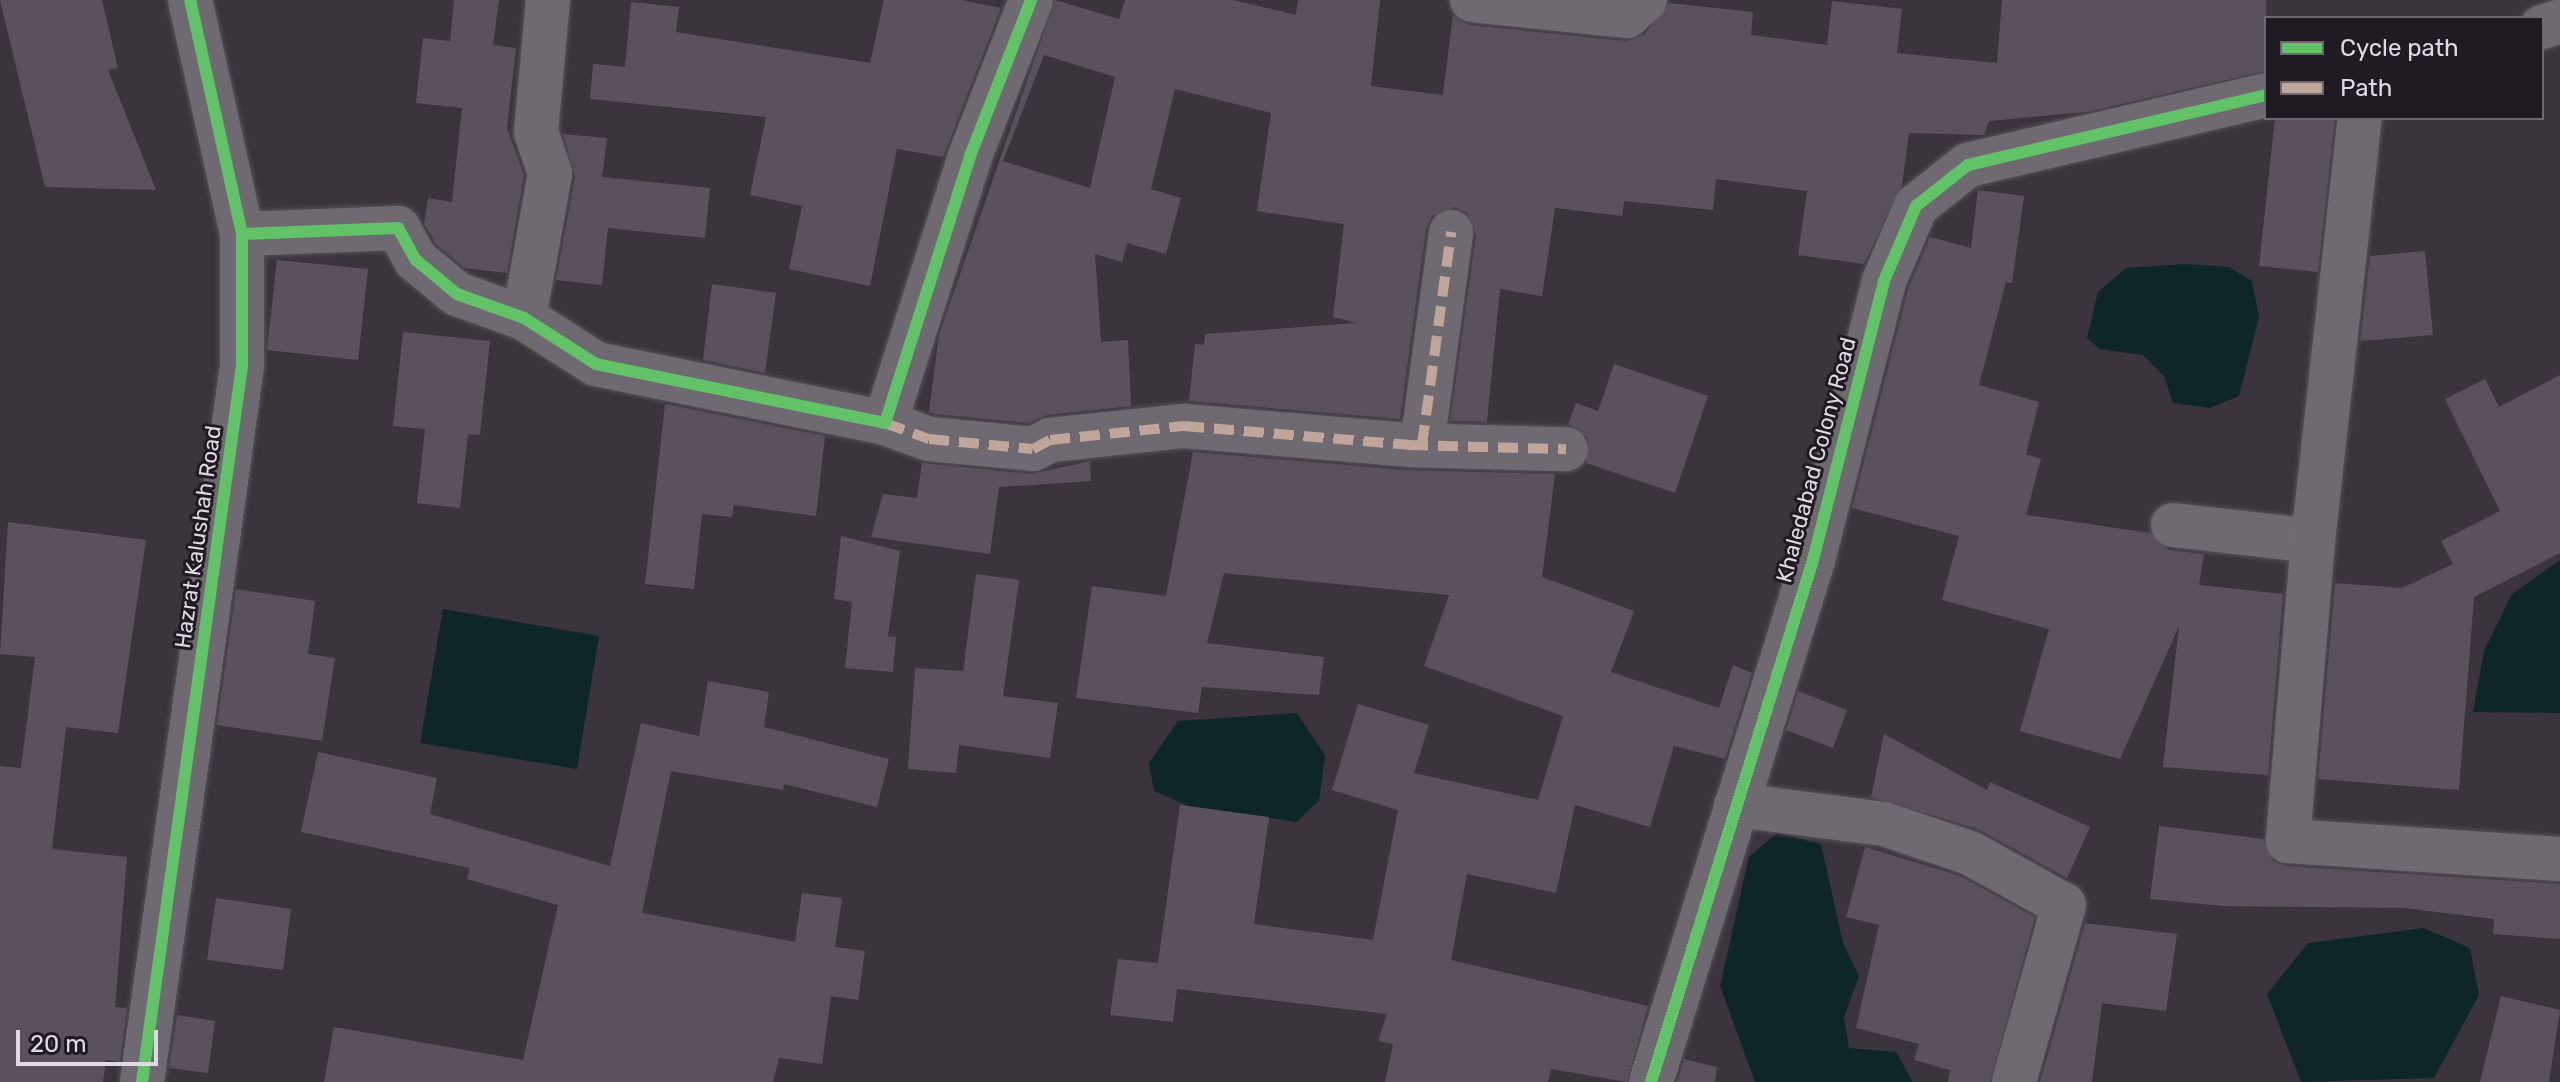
<!DOCTYPE html>
<style>
body{margin:0}
#map{position:relative;width:2560px;height:1082px;overflow:hidden;background:#3b343d;font-family:Rubik,sans-serif}
div>[style]{position:absolute}
.water>*{inset:0;background:#0f2628}
.building>*{inset:0;background:#5b515d}
.roads{filter:drop-shadow(0 0 2px #575159) drop-shadow(0 0 2px #575159)}
.minor>*{height:44px;margin:-22px;padding:0 22px;transform-origin:22px;border-radius:22px;background:#6f6a71}
.quiet>*{height:10px;margin-top:-5px;transform-origin:0;background:repeating-linear-gradient(90deg,#c0a59a 0 20px,transparent 0 30px)}
.cycleway>*{height:12px;margin:-6px;padding:0 6px;transform-origin:6px;border-radius:6px;background:#61c268}
span{translate:-50% -50%;white-space:nowrap;text-align:center;line-height:1.15;-webkit-text-stroke:6px #201a22;paint-order:stroke}
.street-label{font-size:22px;color:#e0d8e3}
.legend{position:absolute;left:2264px;top:16px;width:280px;height:104px;box-sizing:border-box;background:#201a22;border:2px solid #6d666f;margin:0;padding:10px 14px;list-style:none;font-size:24px;color:#e0d8e3}
.legend li{display:flex;align-items:center;gap:16px;height:40px}
.legend b{width:40px;border:2px solid #6d666f}
.scale{position:absolute;left:16px;top:1030px;width:142px;height:36px;box-sizing:border-box;border:4px solid #e0d8e3;border-top:0;padding-left:10px;font-size:24px;line-height:28px;white-space:nowrap;color:#e0d8e3;-webkit-text-stroke:6px #201a22;paint-order:stroke}
</style>
<div id="map">
<div class="water">
<i style="clip-path:polygon(2184px 264px,2229px 267px,2252px 281px,2259px 317px,2239px 396px,2210px 408px,2173px 403px,2164px 376px,2143px 355px,2099px 349px,2087px 338px,2098px 292px,2126px 268px)"></i>
<i style="clip-path:polygon(2560px 560px,2560px 713px,2473px 712px,2484px 651px,2512px 594px)"></i>
<i style="clip-path:polygon(443px 609px,599px 636px,577px 769px,420px 743px)"></i>
<i style="clip-path:polygon(1297px 713px,1325px 755px,1319px 801px,1296px 822px,1189px 806px,1154px 791px,1149px 763px,1178px 721px)"></i>
<i style="clip-path:polygon(1777px 833px,1821px 844px,1843px 943px,1859px 976px,1844px 1017px,1849px 1048px,1896px 1052px,1913px 1082px,1755px 1082px,1720px 986px,1749px 857px)"></i>
<i style="clip-path:polygon(2424px 928px,2470px 948px,2479px 995px,2434px 1078px,2301px 1082px,2267px 994px,2308px 943px)"></i>
</div>
<div class="building">
<i style="clip-path:polygon(0 0,102px 0,118px 68px,108px 70px,156px 190px,45px 187px)"></i>
<i style="clip-path:polygon(454px 0,499px 0,493px 45px,516px 48px,507px 128px,524px 175px,507px 273px,464px 268px,436px 244px,424px 224px,428px 198px,452px 202px,462px 108px,416px 103px,423px 38px,450px 41px)"></i>
<i style="clip-path:polygon(884px 0,961px 0,1001px 8px,943px 157px,897px 149px,870px 286px,789px 269px,802px 206px,750px 195px,766px 117px,590px 99px,593px 64px,625px 67px,631px 2px,679px 7px,676px 32px,870px 63px)"></i>
<i style="clip-path:polygon(evenodd,1055px 0,1119px 19px,1125px 0,1233px 0,1296px 15px,1298px 0,1380px 0,1371px 86px,1443px 95px,1453px 15px,1469px 25px,1625px 41px,1644px 35px,1669px 3px,1753px 12px,1751px 35px,1827px 45px,1832px 1px,1902px 9px,1897px 53px,1997px 63px,2002px 0,2266px 0,2266px 71px,2086px 112px,1989px 121px,1984px 135px,1909px 133px,1902px 185px,1864px 264px,1798px 255px,1807px 191px,1716px 179px,1713px 210px,1624px 201px,1622px 216px,1555px 208px,1542px 296px,1500px 289px,1487px 422px,1450px 421px,1476px 235px,1467px 213px,1454px 207px,1432px 216px,1426px 229px,1400px 419px,1189px 401px,1195px 344px,1204px 345px,1205px 334px,1357px 323px,1333px 317px,1344px 224px,1257px 211px,1271px 113px,1175px 89px,1151px 189px,1181px 198px,1166px 254px,1127px 243px,1122px 262px,1095px 254px,1101px 342px,1128px 340px,1131px 406px,1047px 415px,1028px 423px,935px 414px,929px 412px,939px 335px,1055px 0,1044px 55px,1115px 77px,1090px 188px,1003px 161px,1044px 55px)"></i>
<i style="clip-path:polygon(2275px 118px,2335px 118px,2318px 272px,2259px 266px)"></i>
<i style="clip-path:polygon(563px 134px,607px 138px,602px 177px,710px 188px,705px 238px,608px 228px,602px 285px,556px 280px,575px 177px)"></i>
<i style="clip-path:polygon(1978px 190px,2024px 196px,2012px 283px,2006px 282px,1979px 385px,2039px 402px,2026px 454px,2041px 459px,2026px 515px,2150px 533px,2169px 550px,2204px 554px,2199px 585px,2283px 594px,2268px 775px,2163px 767px,2179px 626px,2120px 759px,2020px 731px,2049px 629px,1942px 600px,1959px 536px,1852px 508px,1908px 289px,1930px 237px,1971px 248px)"></i>
<i style="clip-path:polygon(2425px 251px,2433px 335px,2360px 341px,2370px 256px)"></i>
<i style="clip-path:polygon(277px 260px,368px 269px,358px 360px,267px 350px)"></i>
<i style="clip-path:polygon(712px 284px,776px 293px,765px 373px,703px 360px)"></i>
<i style="clip-path:polygon(403px 332px,490px 341px,480px 435px,468px 434px,460px 508px,417px 503px,425px 429px,393px 426px)"></i>
<i style="clip-path:polygon(1614px 364px,1708px 396px,1675px 493px,1586px 463px,1588px 438px,1568px 424px,1576px 403px,1598px 411px)"></i>
<i style="clip-path:polygon(2560px 375px,2560px 553px,2474px 597px,2459px 790px,2318px 779px,2335px 583px,2402px 588px,2453px 564px,2441px 541px,2500px 511px,2445px 399px,2485px 379px,2499px 407px)"></i>
<i style="clip-path:polygon(665px 404px,825px 436px,816px 516px,734px 505px,732px 517px,702px 514px,694px 589px,645px 584px)"></i>
<i style="clip-path:polygon(1193px 452px,1406px 470px,1555px 474px,1542px 577px,1634px 611px,1611px 672px,1719px 708px,1733px 665px,1752px 673px,1725px 759px,1674px 746px,1650px 827px,1575px 805px,1556px 893px,1467px 874px,1451px 960px,1648px 1006px,1627px 1082px,1551px 1069px,1548px 1082px,1385px 1082px,1393px 1044px,1378px 1041px,1387px 1014px,1177px 989px,1173px 1022px,1110px 1015px,1118px 959px,1158px 963px,1180px 805px,1269px 817px,1254px 924px,1373px 940px,1398px 810px,1332px 790px,1358px 704px,1429px 725px,1414px 773px,1538px 800px,1563px 716px,1424px 666px,1449px 595px,1224px 573px,1207px 643px,1324px 657px,1319px 695px,1202px 687px,1198px 713px,1076px 698px,1092px 586px,1166px 596px)"></i>
<i style="clip-path:polygon(1090px 461px,1091px 481px,999px 487px,990px 554px,871px 537px,883px 494px,917px 498px,922px 463px,1031px 474px)"></i>
<i style="clip-path:polygon(8px 522px,146px 540px,118px 733px,66px 727px,52px 849px,127px 857px,115px 1007px,127px 1008px,120px 1062px,106px 1060px,103px 1082px,0 1082px,0 766px,21px 768px,35px 657px,0 654px)"></i>
<i style="clip-path:polygon(841px 536px,900px 551px,888px 636px,896px 637px,893px 672px,845px 668px,852px 602px,834px 599px)"></i>
<i style="clip-path:polygon(976px 574px,1019px 580px,1003px 696px,1058px 703px,1050px 758px,959px 745px,956px 773px,908px 769px,915px 668px,963px 671px)"></i>
<i style="clip-path:polygon(236px 589px,315px 601px,308px 654px,335px 658px,322px 741px,217px 725px)"></i>
<i style="clip-path:polygon(708px 681px,769px 692px,764px 727px,889px 759px,877px 807px,784px 784px,783px 790px,671px 771px,642px 913px,795px 942px,802px 893px,842px 898px,835px 947px,865px 951px,858px 1000px,831px 996px,822px 1064px,779px 1058px,773px 1082px,324px 1082px,334px 1027px,523px 1060px,558px 905px,467px 879px,470px 868px,301px 832px,318px 752px,437px 778px,430px 814px,610px 866px,641px 723px,699px 736px)"></i>
<i style="clip-path:polygon(1798px 691px,1847px 710px,1833px 748px,1786px 730px)"></i>
<i style="clip-path:polygon(1884px 734px,1987px 790px,1990px 782px,2090px 827px,2067px 878px,1978px 829px,1871px 797px)"></i>
<i style="clip-path:polygon(2159px 826px,2263px 839px,2273px 861px,2286px 866px,2560px 884px,2560px 939px,2493px 934px,2494px 919px,2404px 908px,2223px 906px,2150px 899px)"></i>
<i style="clip-path:polygon(1865px 847px,1960px 876px,2035px 917px,1990px 1082px,1948px 1082px,1950px 1070px,1914px 1060px,1919px 1044px,1856px 1028px,1879px 925px,1846px 917px)"></i>
<i style="clip-path:polygon(216px 898px,291px 909px,283px 970px,207px 960px)"></i>
<i style="clip-path:polygon(2085px 923px,2177px 934px,2166px 1011px,2102px 1003px,2092px 1082px,2040px 1082px)"></i>
<i style="clip-path:polygon(2501px 996px,2560px 1010px,2549px 1082px,2480px 1082px)"></i>
<i style="clip-path:polygon(177px 1015px,215px 1021px,208px 1073px,169px 1068px)"></i>
<i style="clip-path:polygon(1684px 1059px,1717px 1067px,1715px 1082px,1677px 1082px)"></i>
</div>
<div class="roads">
<div class="minor">
<i style="left:1472px;top:0;width:156px;rotate:5.9deg"></i>
<i style="left:1627px;top:16px;width:24px;rotate:-42deg"></i>
<i style="left:2542px;top:27px;width:19px;rotate:-18deg"></i>
<i style="left:242px;top:234px;width:156px;rotate:-2.2deg"></i>
<i style="left:398px;top:228px;width:37px;rotate:61deg"></i>
<i style="left:416px;top:260px;width:53px;rotate:39.7deg"></i>
<i style="left:457px;top:294px;width:71px;rotate:19.7deg"></i>
<i style="left:524px;top:318px;width:85px;rotate:32.6deg"></i>
<i style="left:596px;top:364px;width:295px;rotate:11.5deg"></i>
<i style="left:885px;top:423px;width:280px;rotate:-72.3deg"></i>
<i style="left:970px;top:156px;width:168px;rotate:-68.6deg"></i>
<i style="left:524px;top:318px;width:147px;rotate:-79.8deg"></i>
<i style="left:550px;top:173px;width:43px;rotate:-108.9deg"></i>
<i style="left:536px;top:132px;width:133px;rotate:-84.8deg"></i>
<i style="left:885px;top:423px;width:47px;rotate:20deg"></i>
<i style="left:929px;top:439px;width:104px;rotate:5.5deg"></i>
<i style="left:1033px;top:449px;width:19px;rotate:-28deg"></i>
<i style="left:1050px;top:440px;width:135px;rotate:-6deg"></i>
<i style="left:1184px;top:426px;width:225px;rotate:4.8deg"></i>
<i style="left:1408px;top:445px;width:158px;rotate:1.5deg"></i>
<i style="left:1422px;top:445px;width:215px;rotate:-82.2deg"></i>
<i style="left:2173px;top:525px;width:141px;rotate:6.5deg"></i>
<i style="left:2313px;top:541px;width:426px;rotate:-83.7deg"></i>
<i style="left:2313px;top:541px;width:301px;rotate:94.8deg"></i>
<i style="left:2288px;top:841px;width:273px;rotate:3.8deg"></i>
<i style="left:1736px;top:805px;width:149px;rotate:7.3deg"></i>
<i style="left:1884px;top:824px;width:91px;rotate:18.6deg"></i>
<i style="left:1970px;top:853px;width:107px;rotate:29deg"></i>
<i style="left:2064px;top:905px;width:184px;rotate:105.8deg"></i>
<i style="left:142px;top:1082px;width:723px;rotate:-82.05deg"></i>
<i style="left:242px;top:366px;width:132px;rotate:-90deg"></i>
<i style="left:242px;top:234px;width:240px;rotate:-102.5deg"></i>
<i style="left:1651px;top:1082px;width:547px;rotate:-72.76deg"></i>
<i style="left:1813px;top:560px;width:288px;rotate:-75.7deg"></i>
<i style="left:1884px;top:281px;width:82px;rotate:-66.9deg"></i>
<i style="left:1916px;top:206px;width:66px;rotate:-38.3deg"></i>
<i style="left:1968px;top:165px;width:306px;rotate:-13.2deg"></i>
</div>
</div>
<div class="quiet">
<i style="left:885px;top:423px;width:47px;rotate:20deg"></i>
<i style="left:929px;top:439px;width:104px;rotate:5.5deg"></i>
<i style="left:1033px;top:449px;width:19px;rotate:-28deg"></i>
<i style="left:1050px;top:440px;width:135px;rotate:-6deg"></i>
<i style="left:1184px;top:426px;width:225px;rotate:4.8deg"></i>
<i style="left:1408px;top:445px;width:158px;rotate:1.5deg"></i>
<i style="left:1422px;top:445px;width:215px;rotate:-82.2deg"></i>
</div>
<div class="cycleway">
<i style="left:242px;top:234px;width:156px;rotate:-2.2deg"></i>
<i style="left:398px;top:228px;width:37px;rotate:61deg"></i>
<i style="left:416px;top:260px;width:53px;rotate:39.7deg"></i>
<i style="left:457px;top:294px;width:71px;rotate:19.7deg"></i>
<i style="left:524px;top:318px;width:85px;rotate:32.6deg"></i>
<i style="left:596px;top:364px;width:295px;rotate:11.5deg"></i>
<i style="left:885px;top:423px;width:280px;rotate:-72.3deg"></i>
<i style="left:970px;top:156px;width:168px;rotate:-68.6deg"></i>
<i style="left:142px;top:1082px;width:723px;rotate:-82.05deg"></i>
<i style="left:242px;top:366px;width:132px;rotate:-90deg"></i>
<i style="left:242px;top:234px;width:240px;rotate:-102.5deg"></i>
<i style="left:1651px;top:1082px;width:547px;rotate:-72.76deg"></i>
<i style="left:1813px;top:560px;width:288px;rotate:-75.7deg"></i>
<i style="left:1884px;top:281px;width:82px;rotate:-66.9deg"></i>
<i style="left:1916px;top:206px;width:66px;rotate:-38.3deg"></i>
<i style="left:1968px;top:165px;width:306px;rotate:-13.2deg"></i>
</div>
<div class="street-label">
<span style="left:1816px;top:460px;rotate:-75deg">Khaledabad Colony Road</span>
<span style="left:198px;top:537px;rotate:-82deg">Hazrat Kalushah Road</span>
</div>
<ul class="legend">
<li><b style="height:10px;background:#61c268"></b>Cycle path</li>
<li><b style="height:10px;background:#c0a59a"></b>Path</li>
</ul>
<div class="scale">20 m</div>
</div>
